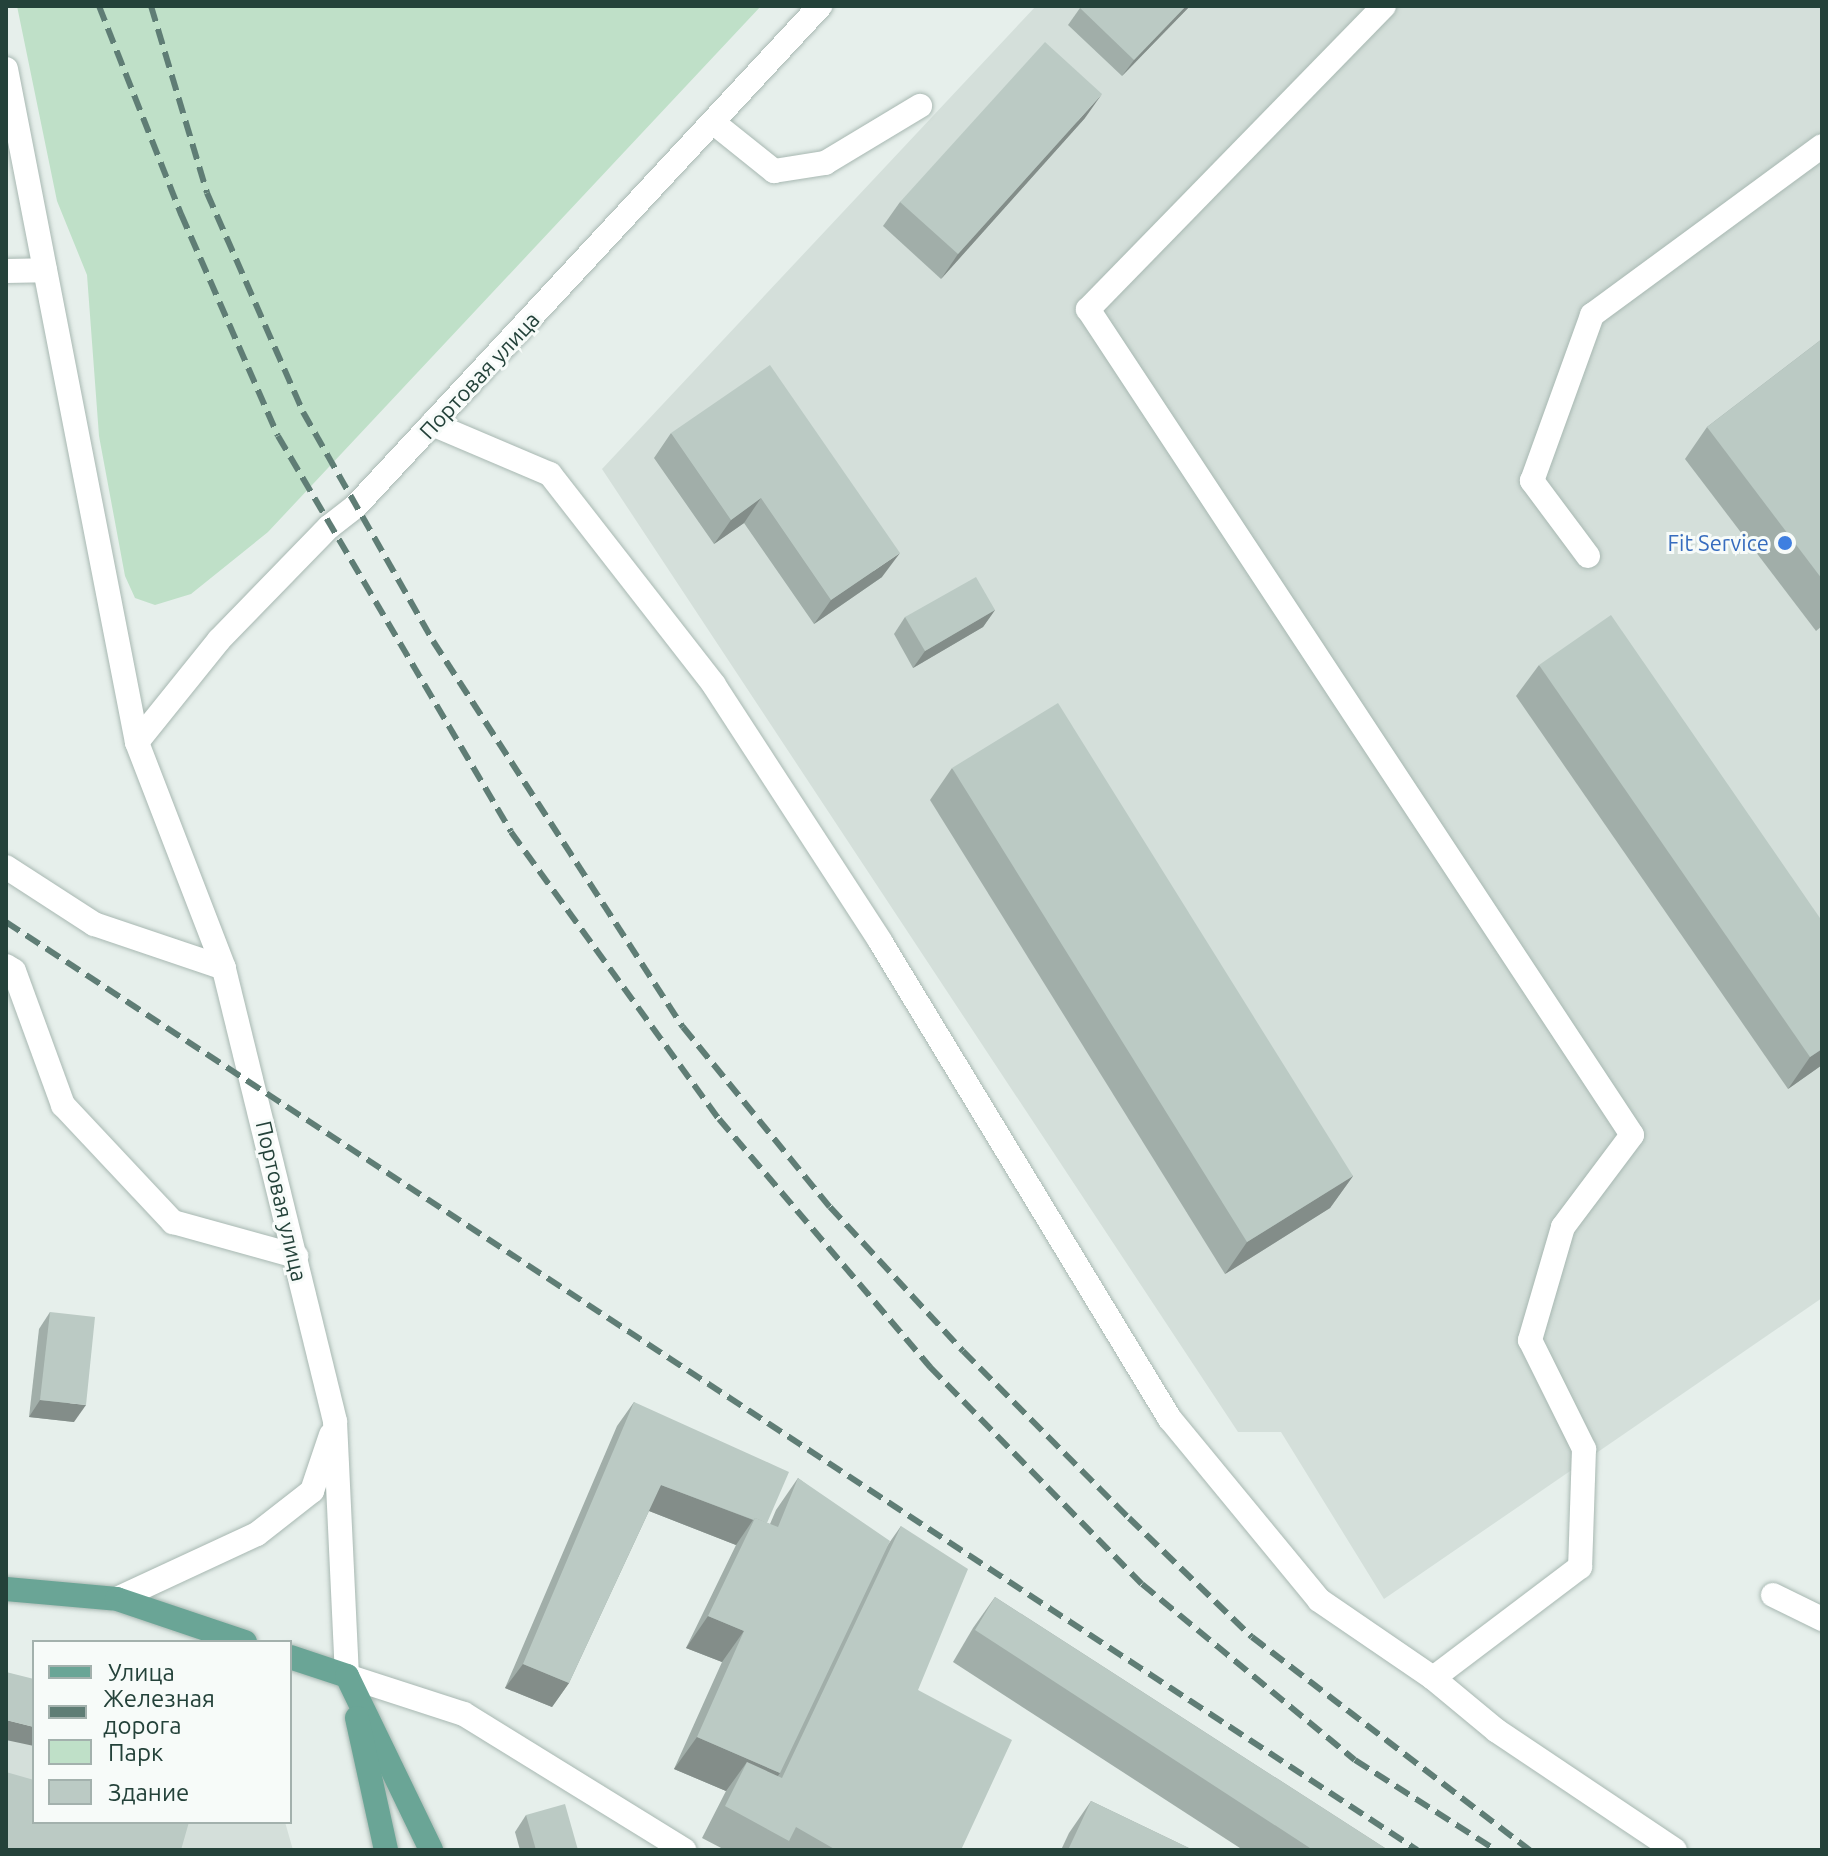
<!DOCTYPE html>
<meta charset="utf-8">
<style>
body{margin:0}
#map{position:relative;width:1828px;height:1856px;overflow:hidden;background:#e6efeb;font-family:Ubuntu,sans-serif}
div>[style]{position:absolute}
.built>*{inset:0;background:#d4dfda}
.green>*{inset:0;background:#bfe0c8}
.roads{filter:drop-shadow(0 0 2px #a8b8b2) drop-shadow(0 0 2px #a8b8b2)}
.lane>*{height:24px;margin:-12px;padding:0 12px;transform-origin:12px;border-radius:12px;background:#fff}
.street>*{height:24px;margin:-12px;padding:0 12px;transform-origin:12px;border-radius:12px;background:#fff}
.secondary>*{height:24px;margin:-12px;padding:0 12px;transform-origin:12px;border-radius:12px;background:#fff}
.primary>*{height:24px;margin:-12px;padding:0 12px;transform-origin:12px;border-radius:12px;background:#6aa596}
.rail>*{height:6px;margin-top:-3px;transform-origin:0;background:repeating-linear-gradient(90deg,#5f7d75 0 16px,transparent 0 24px)}
.wall>*{inset:0;background:#a1aea9}
.shaded-wall>*{inset:0;background:#838d89}
.building>*{inset:0;background:#bbcac4}
.dots>*{width:22px;height:22px;translate:-50% -50%;box-sizing:border-box;border:4px solid #f7fbf9;border-radius:50%}
span{translate:-50% -50%;white-space:nowrap;text-align:center;line-height:1.15;-webkit-text-stroke:6px #f7fbf9;paint-order:stroke}
.street-label{font-size:22px;color:#24423a}
.shop-label{font-size:22px;color:#366cbe}
.right{translate:-100% -50%;text-align:right}
.frame{position:absolute;inset:0;border:8px solid #24423a;pointer-events:none}
.legend{position:absolute;left:32px;top:1640px;width:260px;height:184px;box-sizing:border-box;background:#f7fbf9;border:2px solid #a3b1ad;margin:0;padding:10px 14px;list-style:none;font-size:24px;color:#24423a}
.legend li{display:flex;align-items:center;gap:16px;height:40px}
.legend b{width:40px;border:2px solid #a3b1ad}
</style>
<div id="map">
<div class="built">
<i style="clip-path:polygon(1036px 6px,1822px 6px,1822px 1298px,1384px 1599px,1281px 1432px,1238px 1432px,602px 469px)"></i>
<i style="clip-path:polygon(6px 1672px,34px 1681px,34px 1822px,285px 1822px,293px 1850px,6px 1850px)"></i>
</div>
<div class="green">
<i style="clip-path:polygon(17px 6px,761px 6px,268px 532px,191px 594px,155px 605px,135px 598px,125px 576px,99px 436px,87px 275px,57px 201px)"></i>
</div>
<div class="roads">
<div class="lane">
<i style="left:1384px;top:6px;width:424px;rotate:134.3deg"></i>
<i style="left:1088px;top:309px;width:989px;rotate:56.63deg"></i>
<i style="left:1632px;top:1135px;width:115px;rotate:126.9deg"></i>
<i style="left:1563px;top:1227px;width:118px;rotate:106.3deg"></i>
<i style="left:1530px;top:1340px;width:122px;rotate:63.6deg"></i>
<i style="left:1584px;top:1449px;width:118px;rotate:91.9deg"></i>
<i style="left:1580px;top:1567px;width:184px;rotate:142.9deg"></i>
<i style="left:714px;top:123px;width:77px;rotate:38.7deg"></i>
<i style="left:774px;top:171px;width:52px;rotate:-8.9deg"></i>
<i style="left:825px;top:163px;width:111px;rotate:-31deg"></i>
<i style="left:6px;top:271px;width:39px;rotate:-1deg"></i>
<i style="left:432px;top:424px;width:128px;rotate:23deg"></i>
<i style="left:550px;top:474px;width:267px;rotate:52.1deg"></i>
<i style="left:714px;top:685px;width:305px;rotate:57deg"></i>
<i style="left:880px;top:941px;width:559px;rotate:58.76deg"></i>
<i style="left:1170px;top:1419px;width:234px;rotate:50.5deg"></i>
<i style="left:1319px;top:1600px;width:138px;rotate:34.4deg"></i>
<i style="left:1433px;top:1678px;width:83px;rotate:39.6deg"></i>
<i style="left:1497px;top:1731px;width:214px;rotate:33.8deg"></i>
<i style="left:1588px;top:556px;width:94px;rotate:-126.7deg"></i>
<i style="left:1532px;top:481px;width:177px;rotate:-70.1deg"></i>
<i style="left:1592px;top:315px;width:285px;rotate:-36.3deg"></i>
<i style="left:6px;top:867px;width:105px;rotate:32.9deg"></i>
<i style="left:94px;top:924px;width:137px;rotate:18.7deg"></i>
<i style="left:6px;top:966px;width:9px;rotate:32deg"></i>
<i style="left:14px;top:971px;width:143px;rotate:69.9deg"></i>
<i style="left:63px;top:1105px;width:161px;rotate:46.8deg"></i>
<i style="left:173px;top:1222px;width:128px;rotate:15.5deg"></i>
<i style="left:1773px;top:1595px;width:55px;rotate:26.1deg"></i>
<i style="left:347px;top:1676px;width:123px;rotate:18deg"></i>
<i style="left:464px;top:1714px;width:259px;rotate:31.7deg"></i>
</div>
<div class="street">
<i style="left:6px;top:69px;width:686px;rotate:78.99deg"></i>
</div>
<div class="secondary">
<i style="left:117px;top:1599px;width:154px;rotate:-24.9deg"></i>
<i style="left:257px;top:1534px;width:70px;rotate:-38deg"></i>
<i style="left:312px;top:1491px;width:59px;rotate:-71.3deg"></i>
<i style="left:347px;top:1676px;width:255px;rotate:-92.7deg"></i>
<i style="left:335px;top:1421px;width:466px;rotate:-103.8deg"></i>
<i style="left:224px;top:968px;width:242px;rotate:-111.1deg"></i>
<i style="left:137px;top:742px;width:131px;rotate:-51.2deg"></i>
<i style="left:219px;top:640px;width:158px;rotate:-45.8deg"></i>
<i style="left:329px;top:527px;width:33px;rotate:-38deg"></i>
<i style="left:355px;top:507px;width:684px;rotate:-47.13deg"></i>
</div>
<div class="primary">
<i style="left:6px;top:1589px;width:111px;rotate:5.1deg"></i>
<i style="left:117px;top:1599px;width:135px;rotate:18.6deg"></i>
<i style="left:290px;top:1657px;width:60px;rotate:18.4deg"></i>
<i style="left:347px;top:1676px;width:193px;rotate:64.2deg"></i>
<i style="left:357px;top:1718px;width:135px;rotate:77.6deg"></i>
</div>
</div>
<div class="rail">
<i style="left:99px;top:6px;width:224px;rotate:68.5deg"></i>
<i style="left:181px;top:214px;width:242px;rotate:66.4deg"></i>
<i style="left:278px;top:436px;width:459px;rotate:59.5deg"></i>
<i style="left:511px;top:832px;width:354px;rotate:54.1deg"></i>
<i style="left:719px;top:1119px;width:326px;rotate:49.6deg"></i>
<i style="left:930px;top:1367px;width:303px;rotate:45.7deg"></i>
<i style="left:1142px;top:1584px;width:276px;rotate:39.6deg"></i>
<i style="left:1355px;top:1760px;width:167px;rotate:32.6deg"></i>
<i style="left:151px;top:6px;width:195px;rotate:73.3deg"></i>
<i style="left:207px;top:193px;width:239px;rotate:66.3deg"></i>
<i style="left:303px;top:412px;width:263px;rotate:60.4deg"></i>
<i style="left:433px;top:641px;width:460px;rotate:57.1deg"></i>
<i style="left:683px;top:1027px;width:232px;rotate:50.8deg"></i>
<i style="left:830px;top:1207px;width:196px;rotate:47.3deg"></i>
<i style="left:963px;top:1351px;width:235px;rotate:45.2deg"></i>
<i style="left:1129px;top:1518px;width:171px;rotate:44.1deg"></i>
<i style="left:1252px;top:1637px;width:350px;rotate:37.5deg"></i>
<i style="left:6px;top:922px;width:1689px;rotate:33.33deg"></i>
</div>
<div class="wall">
<i style="clip-path:polygon(1190px 6px,1122px 76px,1068px 25px,1080px 8px)"></i>
<i style="clip-path:polygon(1085px 118px,941px 279px,883px 226px,900px 202px)"></i>
<i style="clip-path:polygon(1822px 339px,1822px 626px,1816px 631px,1685px 459px,1707px 427px)"></i>
<i style="clip-path:polygon(671px 433px,882px 577px,814px 624px,744px 523px,714px 544px,654px 458px)"></i>
<i style="clip-path:polygon(995px 610px,983px 627px,913px 668px,894px 634px,905px 617px)"></i>
<i style="clip-path:polygon(1539px 665px,1822px 921px,1822px 1065px,1788px 1089px,1516px 696px)"></i>
<i style="clip-path:polygon(952px 768px,1353px 1176px,1330px 1208px,1225px 1274px,930px 800px)"></i>
<i style="clip-path:polygon(50px 1312px,74px 1422px,29px 1417px,39px 1329px)"></i>
<i style="clip-path:polygon(634px 1402px,767px 1523px,770px 1524px,776px 1510px,798px 1478px,887px 1546px,901px 1526px,918px 1690px,961px 1850px,725px 1850px,702px 1838px,726px 1791px,674px 1769px,722px 1662px,686px 1648px,736px 1545px,649px 1511px,569px 1683px,552px 1707px,505px 1688px,617px 1426px)"></i>
<i style="clip-path:polygon(995px 1597px,1388px 1850px,1243px 1850px,953px 1662px,973px 1628px)"></i>
<i style="clip-path:polygon(1091px 1801px,1193px 1850px,1061px 1850px,1069px 1833px)"></i>
<i style="clip-path:polygon(526px 1815px,578px 1850px,520px 1850px,515px 1832px)"></i>
</div>
<div class="shaded-wall">
<i style="clip-path:polygon(1186px 6px,1190px 6px,1122px 76px,1134px 60px)"></i>
<i style="clip-path:polygon(1102px 94px,1085px 118px,941px 279px,958px 254px)"></i>
<i style="clip-path:polygon(761px 498px,744px 523px,714px 544px,731px 520px)"></i>
<i style="clip-path:polygon(900px 553px,882px 577px,814px 624px,831px 600px)"></i>
<i style="clip-path:polygon(995px 610px,983px 627px,913px 668px,925px 651px)"></i>
<i style="clip-path:polygon(1822px 1049px,1822px 1065px,1788px 1089px,1810px 1057px)"></i>
<i style="clip-path:polygon(1353px 1176px,1330px 1208px,1225px 1274px,1247px 1242px)"></i>
<i style="clip-path:polygon(40px 1400px,86px 1405px,74px 1422px,29px 1417px)"></i>
<i style="clip-path:polygon(661px 1485px,753px 1520px,736px 1545px,644px 1509px)"></i>
<i style="clip-path:polygon(708px 1616px,744px 1631px,722px 1662px,686px 1648px)"></i>
<i style="clip-path:polygon(523px 1664px,569px 1683px,552px 1707px,505px 1688px)"></i>
<i style="clip-path:polygon(6px 1720px,34px 1727px,34px 1746px,6px 1740px)"></i>
<i style="clip-path:polygon(697px 1737px,780px 1773px,758px 1805px,747px 1762px,726px 1791px,674px 1769px)"></i>
</div>
<div class="building">
<i style="clip-path:polygon(1082px 6px,1186px 6px,1134px 60px,1080px 8px)"></i>
<i style="clip-path:polygon(1045px 42px,1102px 94px,958px 254px,900px 202px)"></i>
<i style="clip-path:polygon(1822px 339px,1822px 579px,1707px 427px)"></i>
<i style="clip-path:polygon(770px 365px,900px 553px,831px 600px,761px 498px,731px 520px,671px 433px)"></i>
<i style="clip-path:polygon(976px 577px,995px 610px,925px 651px,905px 617px)"></i>
<i style="clip-path:polygon(1611px 615px,1822px 921px,1822px 1049px,1810px 1057px,1539px 665px)"></i>
<i style="clip-path:polygon(1058px 703px,1353px 1176px,1247px 1242px,952px 768px)"></i>
<i style="clip-path:polygon(50px 1312px,95px 1317px,86px 1405px,40px 1400px)"></i>
<i style="clip-path:polygon(634px 1402px,789px 1472px,767px 1523px,755px 1518px,754px 1520px,661px 1485px,569px 1683px,523px 1664px)"></i>
<i style="clip-path:polygon(798px 1478px,890px 1541px,780px 1773px,697px 1737px,744px 1631px,708px 1616px,755px 1518px,778px 1527px)"></i>
<i style="clip-path:polygon(901px 1526px,968px 1569px,918px 1690px,1012px 1740px,961px 1850px,836px 1850px,796px 1827px,789px 1841px,725px 1806px,747px 1762px,782px 1778px)"></i>
<i style="clip-path:polygon(995px 1597px,1388px 1850px,1313px 1850px,975px 1630px)"></i>
<i style="clip-path:polygon(6px 1672px,34px 1679px,34px 1727px,6px 1720px)"></i>
<i style="clip-path:polygon(6px 1772px,34px 1780px,34px 1822px,189px 1822px,181px 1850px,6px 1850px)"></i>
<i style="clip-path:polygon(1091px 1801px,1193px 1850px,1068px 1850px)"></i>
<i style="clip-path:polygon(565px 1804px,578px 1850px,536px 1850px,526px 1815px)"></i>
</div>
<div class="dots">
<i style="left:1785px;top:543px;background:#3f7fe0"></i>
</div>
<div class="street-label">
<span style="left:479px;top:375px;rotate:-47deg">Портовая улица</span>
<span style="left:282px;top:1201px;rotate:77deg">Портовая улица</span>
</div>
<div class="shop-label">
<span class="right" style="left:1769px;top:543px">Fit Service</span>
</div>
<div class="frame"></div>
<ul class="legend">
<li><b style="height:10px;background:#6aa596"></b>Улица</li>
<li><b style="height:10px;background:#5f7d75"></b>Железная дорога</li>
<li><b style="height:22px;background:#bfe0c8"></b>Парк</li>
<li><b style="height:22px;background:#bbcac4"></b>Здание</li>
</ul>
</div>
